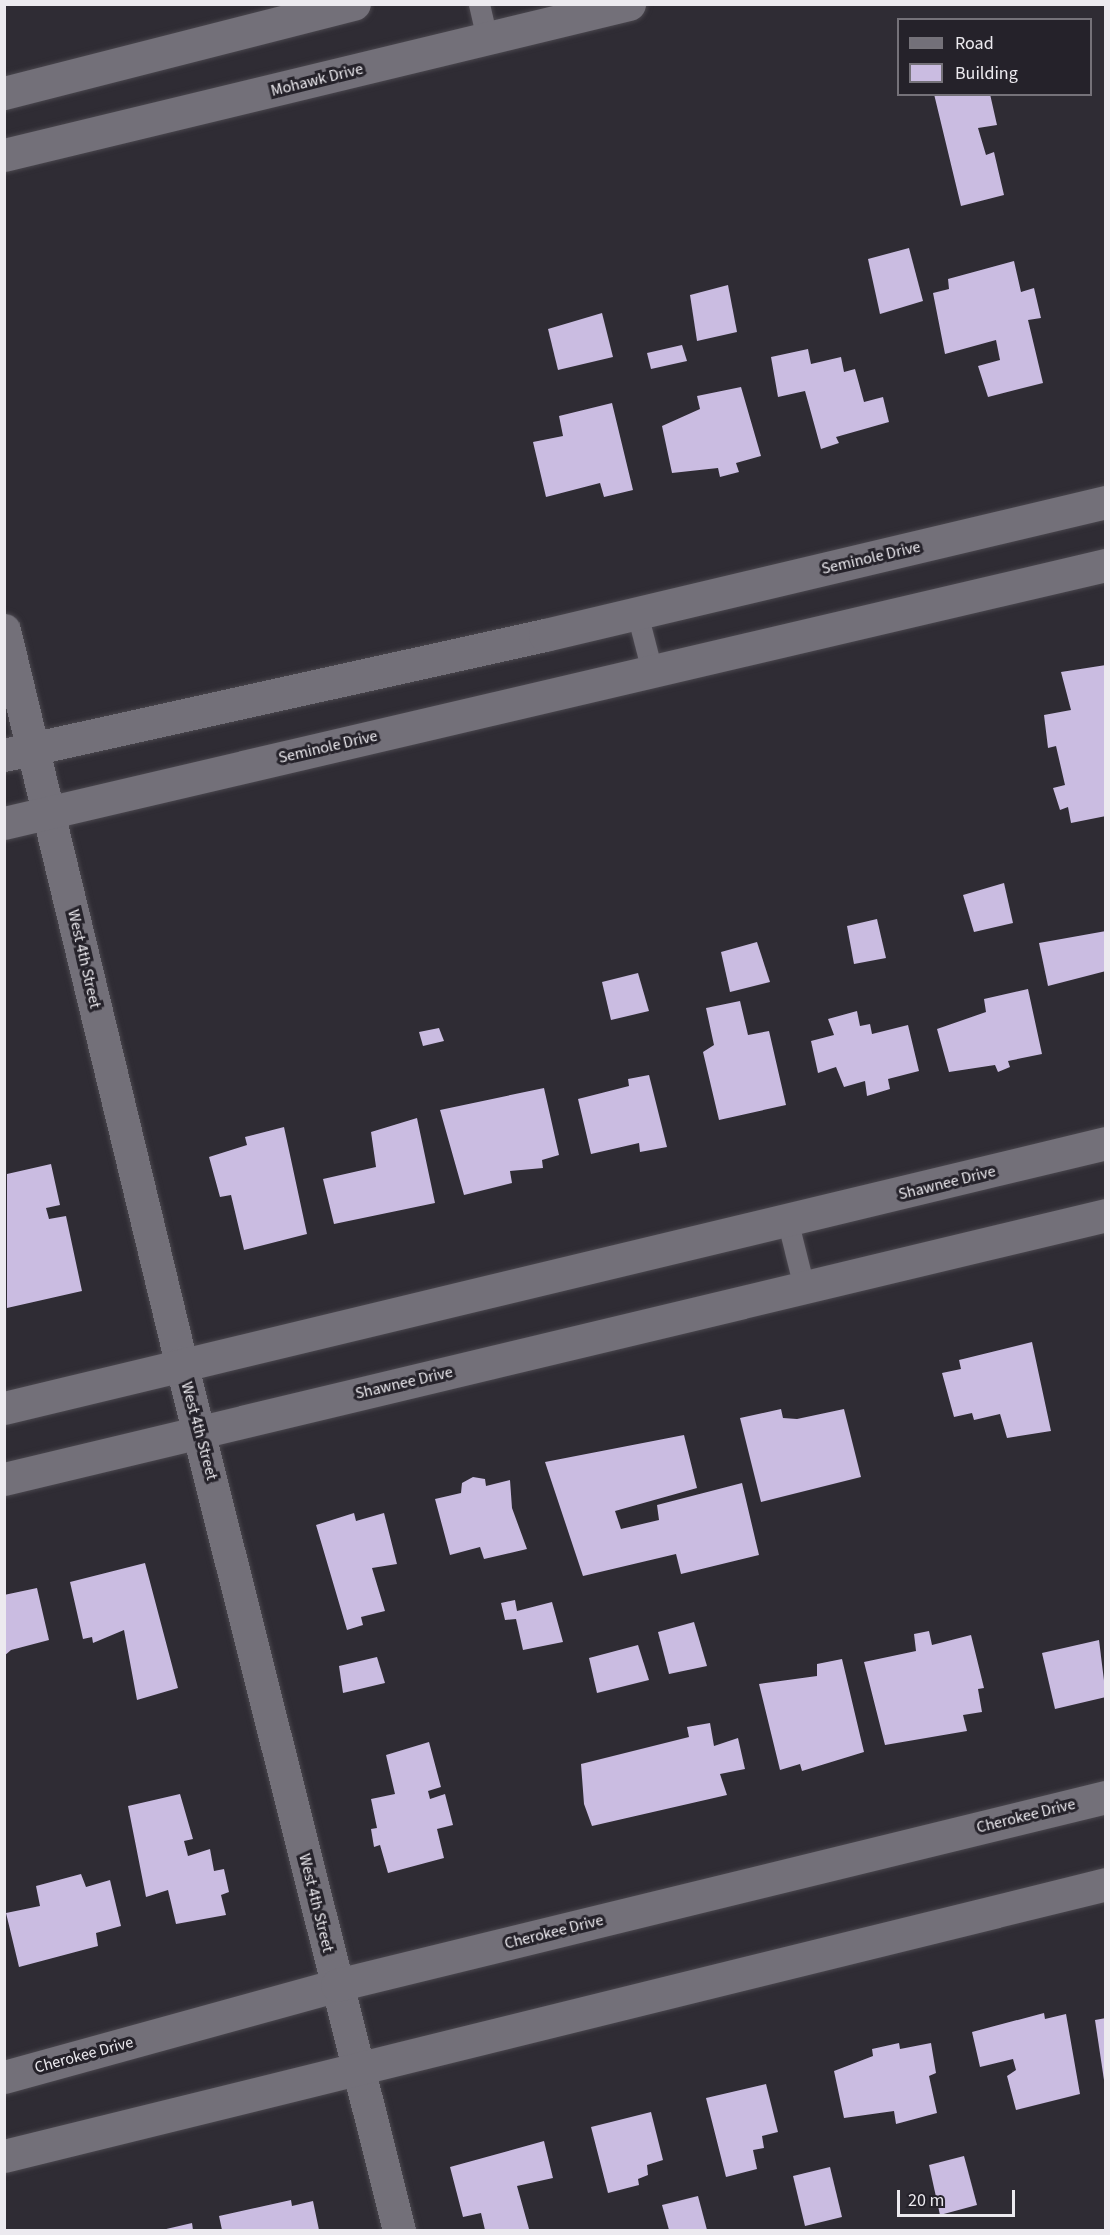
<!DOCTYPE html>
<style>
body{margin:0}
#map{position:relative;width:1110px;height:2235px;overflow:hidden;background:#2f2c34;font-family:"Source Sans 3",sans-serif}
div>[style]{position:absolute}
.building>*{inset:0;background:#cabce1}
.roads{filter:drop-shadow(0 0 2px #4a474e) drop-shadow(0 0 2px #4a474e)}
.lane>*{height:21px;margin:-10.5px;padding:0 10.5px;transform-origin:10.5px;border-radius:10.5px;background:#737079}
.street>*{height:33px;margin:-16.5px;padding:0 16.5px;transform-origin:16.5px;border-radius:16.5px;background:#737079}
span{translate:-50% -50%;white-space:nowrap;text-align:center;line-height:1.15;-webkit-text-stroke:6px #25222a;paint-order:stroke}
.street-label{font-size:16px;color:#eceaef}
.frame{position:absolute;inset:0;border:6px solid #eceaef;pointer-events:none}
.legend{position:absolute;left:897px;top:18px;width:195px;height:78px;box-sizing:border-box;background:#25222a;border:2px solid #757279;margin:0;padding:8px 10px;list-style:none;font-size:18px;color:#eceaef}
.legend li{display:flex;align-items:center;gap:12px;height:30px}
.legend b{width:30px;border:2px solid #757279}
.scale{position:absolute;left:897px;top:2190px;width:118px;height:27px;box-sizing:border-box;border:3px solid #eceaef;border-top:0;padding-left:8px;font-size:18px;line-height:21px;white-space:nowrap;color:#eceaef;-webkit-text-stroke:4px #25222a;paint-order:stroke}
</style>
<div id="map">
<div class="building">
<i style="clip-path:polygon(934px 94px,990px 94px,997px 125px,978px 128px,986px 155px,994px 152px,1004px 195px,961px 206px)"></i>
<i style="clip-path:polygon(909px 248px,923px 301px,880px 314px,868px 259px)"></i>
<i style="clip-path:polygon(1014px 261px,1021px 292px,1034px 288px,1041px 318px,1028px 320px,1043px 383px,988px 397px,978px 366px,1000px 360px,996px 340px,945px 354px,933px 293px,949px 289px,948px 279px)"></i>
<i style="clip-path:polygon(728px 285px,737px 332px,697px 341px,690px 295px)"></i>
<i style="clip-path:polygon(602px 313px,613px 357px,558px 370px,548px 329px)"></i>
<i style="clip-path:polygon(682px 345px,687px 361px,651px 369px,647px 353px)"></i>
<i style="clip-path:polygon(808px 349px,811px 364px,841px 357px,844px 372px,855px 369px,864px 402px,883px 397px,889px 422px,836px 437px,839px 443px,821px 449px,805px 391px,778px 397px,771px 357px)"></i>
<i style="clip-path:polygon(741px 387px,761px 456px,736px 463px,739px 472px,720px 477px,718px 468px,672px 473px,662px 426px,700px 409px,697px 396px)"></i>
<i style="clip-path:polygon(612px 403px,633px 490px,604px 497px,600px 483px,546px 497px,533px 442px,563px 436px,559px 416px)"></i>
<i style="clip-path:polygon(1106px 665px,1106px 816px,1071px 823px,1068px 807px,1060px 810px,1053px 788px,1065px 785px,1056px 746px,1048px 748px,1044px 715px,1071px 710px,1061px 672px)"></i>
<i style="clip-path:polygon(1004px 883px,1013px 923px,974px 932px,963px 895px)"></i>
<i style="clip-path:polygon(877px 919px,886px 958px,854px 964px,847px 926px)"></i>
<i style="clip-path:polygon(1106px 931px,1106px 971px,1048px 986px,1039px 943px)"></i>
<i style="clip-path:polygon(757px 942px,770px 982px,730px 992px,721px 952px)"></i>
<i style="clip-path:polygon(638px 973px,649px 1011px,611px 1020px,602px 982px)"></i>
<i style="clip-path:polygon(1028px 989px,1042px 1054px,1008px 1061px,1010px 1067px,998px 1072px,995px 1065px,949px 1072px,937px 1029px,986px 1012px,984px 999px)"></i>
<i style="clip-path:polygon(740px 1001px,748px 1035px,769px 1031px,786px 1105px,719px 1120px,703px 1052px,714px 1045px,706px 1008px)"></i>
<i style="clip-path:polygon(857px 1011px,860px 1026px,870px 1024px,872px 1034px,908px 1025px,919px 1071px,888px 1079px,890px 1089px,867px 1096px,865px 1081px,844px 1087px,836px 1067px,818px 1073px,811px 1041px,834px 1035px,828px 1019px)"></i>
<i style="clip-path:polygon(439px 1028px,444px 1041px,423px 1046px,419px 1032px)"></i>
<i style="clip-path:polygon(649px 1075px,667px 1147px,640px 1152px,639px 1143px,591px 1154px,578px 1099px,629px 1086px,628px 1079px)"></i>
<i style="clip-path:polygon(544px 1088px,559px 1155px,542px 1160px,543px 1168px,510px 1171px,512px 1183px,464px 1195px,440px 1110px)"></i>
<i style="clip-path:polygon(417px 1118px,435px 1203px,334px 1224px,323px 1179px,376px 1167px,371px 1132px)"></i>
<i style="clip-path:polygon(284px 1127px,307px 1234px,244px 1250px,231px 1195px,220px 1197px,209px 1157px,247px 1145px,245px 1137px)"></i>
<i style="clip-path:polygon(51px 1164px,60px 1205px,46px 1208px,49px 1219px,66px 1216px,82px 1291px,7px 1308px,7px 1174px)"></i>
<i style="clip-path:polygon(1032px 1342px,1051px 1431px,1007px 1438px,1000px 1414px,974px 1420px,972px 1413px,954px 1417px,942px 1373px,961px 1369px,959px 1360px)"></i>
<i style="clip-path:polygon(781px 1409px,783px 1418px,797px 1419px,844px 1409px,861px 1477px,761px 1502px,740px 1418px)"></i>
<i style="clip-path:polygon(684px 1435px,697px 1488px,615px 1511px,621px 1529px,659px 1520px,657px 1505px,742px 1483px,759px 1555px,681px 1574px,676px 1554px,583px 1576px,545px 1462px)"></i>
<i style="clip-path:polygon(473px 1477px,485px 1479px,486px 1486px,510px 1480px,512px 1508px,527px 1549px,484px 1559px,480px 1547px,450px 1555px,435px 1499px,461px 1493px,462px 1483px)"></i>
<i style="clip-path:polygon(354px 1513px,356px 1521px,384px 1513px,397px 1564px,372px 1568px,385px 1611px,361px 1617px,363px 1625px,347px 1630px,316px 1525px)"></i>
<i style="clip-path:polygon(145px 1563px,178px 1688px,137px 1700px,124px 1630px,93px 1643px,92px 1637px,83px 1639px,70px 1582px)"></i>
<i style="clip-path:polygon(37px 1588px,49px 1640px,11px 1650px,4px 1656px,4px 1595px)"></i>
<i style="clip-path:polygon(515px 1600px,517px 1611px,552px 1602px,563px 1642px,523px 1650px,516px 1619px,505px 1620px,501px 1603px)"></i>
<i style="clip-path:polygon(694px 1622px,707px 1666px,669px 1674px,658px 1632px)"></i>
<i style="clip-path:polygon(929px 1631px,932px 1645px,971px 1635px,984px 1688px,978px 1689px,982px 1712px,963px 1715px,967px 1731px,885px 1745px,864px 1662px,916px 1651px,914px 1634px)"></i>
<i style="clip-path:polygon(1099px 1640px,1106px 1697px,1055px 1709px,1042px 1653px)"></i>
<i style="clip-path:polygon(638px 1645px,649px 1680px,597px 1693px,589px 1658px)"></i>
<i style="clip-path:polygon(377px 1657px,385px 1683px,343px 1693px,339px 1666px)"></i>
<i style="clip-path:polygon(842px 1659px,864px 1752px,802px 1771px,800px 1764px,780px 1770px,759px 1684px,817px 1676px,817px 1664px)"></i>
<i style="clip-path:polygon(710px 1723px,714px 1746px,738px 1738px,745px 1769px,720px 1774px,727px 1795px,592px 1826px,584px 1804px,581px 1764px,689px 1737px,687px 1727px)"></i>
<i style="clip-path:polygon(429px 1742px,441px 1787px,428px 1791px,430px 1799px,445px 1794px,453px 1825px,437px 1829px,444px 1858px,388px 1873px,380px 1845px,374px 1847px,371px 1829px,377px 1828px,371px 1799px,395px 1794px,386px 1755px)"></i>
<i style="clip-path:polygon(180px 1794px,193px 1839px,184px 1841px,188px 1856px,210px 1849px,214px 1871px,224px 1869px,229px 1892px,221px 1895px,226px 1915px,176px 1924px,168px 1890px,146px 1897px,128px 1806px)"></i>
<i style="clip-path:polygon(81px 1874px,86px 1887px,110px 1880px,121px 1926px,96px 1933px,98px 1946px,19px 1967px,6px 1913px,40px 1906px,36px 1886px)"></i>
<i style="clip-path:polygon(1044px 2013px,1045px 2019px,1066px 2014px,1080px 2094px,1016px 2110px,1007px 2076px,1016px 2070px,1013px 2059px,980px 2067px,972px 2032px)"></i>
<i style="clip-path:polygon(1106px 2018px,1106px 2080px,1104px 2080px,1095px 2020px)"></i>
<i style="clip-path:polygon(899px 2043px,900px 2049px,931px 2043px,936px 2073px,929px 2076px,937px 2113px,896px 2124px,894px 2111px,844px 2118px,834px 2071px,873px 2056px,872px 2049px)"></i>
<i style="clip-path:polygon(766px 2084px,778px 2132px,762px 2136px,764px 2148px,753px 2150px,757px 2169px,726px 2177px,706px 2098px)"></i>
<i style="clip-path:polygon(651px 2112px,663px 2160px,647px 2165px,648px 2175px,638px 2179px,639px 2185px,608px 2193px,591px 2127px)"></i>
<i style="clip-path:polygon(544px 2141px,553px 2178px,517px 2186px,529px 2229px,485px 2230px,481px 2213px,463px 2217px,450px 2167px)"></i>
<i style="clip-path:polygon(964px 2156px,977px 2205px,940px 2215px,929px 2165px)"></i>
<i style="clip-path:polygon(830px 2167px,842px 2217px,805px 2226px,793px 2176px)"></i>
<i style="clip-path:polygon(698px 2196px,707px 2230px,669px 2230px,662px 2205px)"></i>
<i style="clip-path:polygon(291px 2200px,292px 2206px,313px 2201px,319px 2230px,222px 2230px,219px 2216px)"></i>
<i style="clip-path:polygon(192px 2223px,193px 2230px,162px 2230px)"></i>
</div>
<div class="roads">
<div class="lane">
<i style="left:479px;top:4px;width:36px;rotate:77deg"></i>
<i style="left:637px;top:613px;width:60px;rotate:75.5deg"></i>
<i style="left:787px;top:1219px;width:70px;rotate:76deg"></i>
</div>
<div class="street">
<i style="left:4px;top:93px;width:361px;rotate:-14.3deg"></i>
<i style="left:4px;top:155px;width:643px;rotate:-13.58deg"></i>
<i style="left:4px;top:630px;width:754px;rotate:76.42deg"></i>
<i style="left:181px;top:1363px;width:894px;rotate:75.89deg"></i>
<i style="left:4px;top:755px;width:554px;rotate:-12.51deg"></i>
<i style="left:545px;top:635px;width:577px;rotate:-13.34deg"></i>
<i style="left:4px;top:823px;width:1132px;rotate:-13.18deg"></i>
<i style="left:4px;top:1408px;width:1133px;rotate:-13.52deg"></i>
<i style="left:4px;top:1479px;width:1133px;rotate:-13.47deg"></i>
<i style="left:4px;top:2077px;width:345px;rotate:-15.4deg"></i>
<i style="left:337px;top:1985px;width:792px;rotate:-13.74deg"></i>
<i style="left:4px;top:2156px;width:1135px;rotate:-13.86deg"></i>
</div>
</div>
<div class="street-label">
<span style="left:317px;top:80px;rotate:-14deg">Mohawk Drive</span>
<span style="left:871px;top:558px;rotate:-13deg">Seminole Drive</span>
<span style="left:328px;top:747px;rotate:-13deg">Seminole Drive</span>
<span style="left:84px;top:959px;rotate:77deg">West 4th Street</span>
<span style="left:947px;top:1183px;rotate:-14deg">Shawnee Drive</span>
<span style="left:404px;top:1383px;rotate:-13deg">Shawnee Drive</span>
<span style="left:199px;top:1431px;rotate:75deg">West 4th Street</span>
<span style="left:1026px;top:1816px;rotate:-14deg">Cherokee Drive</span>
<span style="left:316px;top:1903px;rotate:76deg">West 4th Street</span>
<span style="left:554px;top:1932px;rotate:-14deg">Cherokee Drive</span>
<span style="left:84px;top:2055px;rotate:-15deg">Cherokee Drive</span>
</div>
<div class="frame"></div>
<ul class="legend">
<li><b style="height:8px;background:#737079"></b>Road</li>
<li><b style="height:16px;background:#cabce1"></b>Building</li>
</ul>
<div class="scale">20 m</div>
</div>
